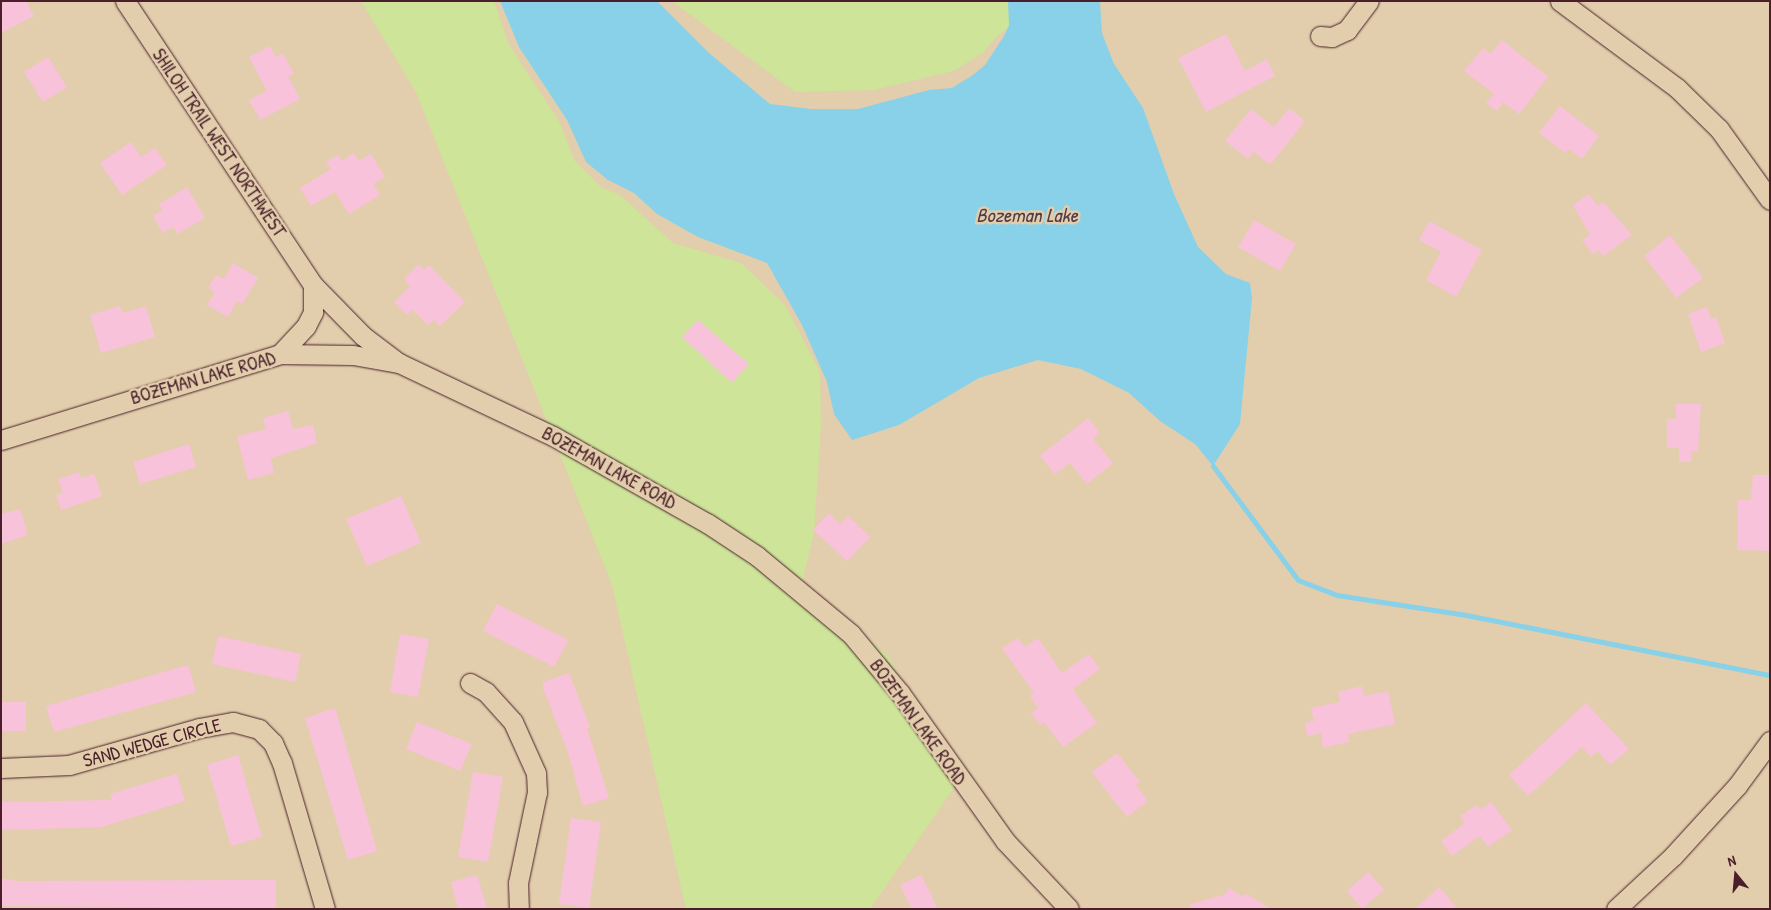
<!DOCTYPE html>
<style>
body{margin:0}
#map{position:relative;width:1771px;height:910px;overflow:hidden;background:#e2ceac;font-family:"Patrick Hand",sans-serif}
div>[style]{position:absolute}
.green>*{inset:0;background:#cde499}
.water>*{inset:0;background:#88d1e9}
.stream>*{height:5px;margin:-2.5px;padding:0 2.5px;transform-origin:2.5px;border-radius:2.5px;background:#88d1e9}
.building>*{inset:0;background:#f8c2db}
.roads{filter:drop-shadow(0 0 1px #4a1f2b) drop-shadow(0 0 1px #4a1f2b)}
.street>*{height:19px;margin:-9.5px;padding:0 9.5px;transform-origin:9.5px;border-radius:9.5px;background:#e2ceac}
span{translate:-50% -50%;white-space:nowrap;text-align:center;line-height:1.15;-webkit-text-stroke:5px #e2ceac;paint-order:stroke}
.street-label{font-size:19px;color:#4a1f2b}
.water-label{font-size:20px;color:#533a48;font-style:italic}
.frame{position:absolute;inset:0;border:2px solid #4a1f2b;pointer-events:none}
.north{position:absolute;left:1711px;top:850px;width:50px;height:50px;-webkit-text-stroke:4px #e2ceac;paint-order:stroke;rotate:343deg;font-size:14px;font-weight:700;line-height:20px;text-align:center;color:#4a1f2b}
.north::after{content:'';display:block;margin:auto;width:18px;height:22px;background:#4a1f2b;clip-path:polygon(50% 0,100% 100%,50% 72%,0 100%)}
</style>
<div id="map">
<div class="green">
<i style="clip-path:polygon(361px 1px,494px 1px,508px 43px,560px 123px,574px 160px,602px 188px,620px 195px,673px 243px,741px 263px,785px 305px,820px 372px,821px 426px,814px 533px,802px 581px,889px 657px,956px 785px,870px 909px,686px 909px,612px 585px,416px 92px)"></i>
<i style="clip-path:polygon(672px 1px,1061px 1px,1022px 19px,997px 36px,983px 53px,953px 71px,874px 90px,795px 92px)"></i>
</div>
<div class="water">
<i style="clip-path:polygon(500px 1px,657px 1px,709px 53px,770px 104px,811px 109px,858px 109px,929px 90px,952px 88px,973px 75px,985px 65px,1004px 36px,1009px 25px,1008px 1px,1100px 1px,1102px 33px,1114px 64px,1143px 108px,1174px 194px,1198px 247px,1226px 274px,1250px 283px,1252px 298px,1240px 424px,1213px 466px,1195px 444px,1160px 421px,1129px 393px,1081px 369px,1038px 360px,979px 378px,899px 425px,852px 440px,834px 414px,827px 382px,802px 325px,767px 263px,698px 237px,657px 214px,634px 193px,608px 180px,586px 162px,567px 120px,519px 47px)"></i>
</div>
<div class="stream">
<i style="left:1213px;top:466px;width:142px;rotate:53.3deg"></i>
<i style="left:1298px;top:580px;width:42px;rotate:21deg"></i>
<i style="left:1337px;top:595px;width:131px;rotate:8.8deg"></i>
<i style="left:1466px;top:615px;width:310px;rotate:11.2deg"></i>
</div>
<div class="building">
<i style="clip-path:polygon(1px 1px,26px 1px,34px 16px,1px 33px)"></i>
<i style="clip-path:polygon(1226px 34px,1245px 71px,1267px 59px,1275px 76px,1206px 112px,1178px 58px)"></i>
<i style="clip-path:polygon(1502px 40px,1548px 77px,1519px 114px,1503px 102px,1497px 111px,1486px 103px,1494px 94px,1464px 71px,1483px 48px,1491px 54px)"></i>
<i style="clip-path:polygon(270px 46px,276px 57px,283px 53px,294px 74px,288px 76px,300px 99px,260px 120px,249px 100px,267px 91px,249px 57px)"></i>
<i style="clip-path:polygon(48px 57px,67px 87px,43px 102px,24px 72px)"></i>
<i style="clip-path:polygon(1560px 106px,1599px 136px,1582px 159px,1569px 149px,1565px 153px,1539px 133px)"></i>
<i style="clip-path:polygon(1289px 108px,1305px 121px,1270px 165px,1254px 152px,1248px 159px,1225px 141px,1251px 109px,1274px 127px)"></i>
<i style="clip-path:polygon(131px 142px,141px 157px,155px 148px,167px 165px,122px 195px,100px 163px)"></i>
<i style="clip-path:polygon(354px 153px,358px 161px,371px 154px,385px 177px,373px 184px,380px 195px,349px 214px,335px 192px,311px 206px,300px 188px,331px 169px,326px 162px,338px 155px,342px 161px)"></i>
<i style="clip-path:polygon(187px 187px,205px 218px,177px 234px,174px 227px,163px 233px,153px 216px,162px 210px,159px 204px)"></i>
<i style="clip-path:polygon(1589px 194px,1598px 206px,1603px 202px,1632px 235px,1603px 256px,1599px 250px,1593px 255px,1582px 240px,1590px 235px,1573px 205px)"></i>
<i style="clip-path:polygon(1254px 220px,1296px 244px,1280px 271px,1238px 247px)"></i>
<i style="clip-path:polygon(1429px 221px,1482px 250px,1456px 297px,1426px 280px,1441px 252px,1419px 240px)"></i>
<i style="clip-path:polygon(1670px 235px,1703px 278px,1676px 298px,1644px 256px)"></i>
<i style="clip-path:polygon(233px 263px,258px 278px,242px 304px,237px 301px,228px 317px,207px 305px,215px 292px,208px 288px,216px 275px,224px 279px)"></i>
<i style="clip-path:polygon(419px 264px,424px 270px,429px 265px,465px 302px,440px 326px,434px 320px,428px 325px,413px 310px,407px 315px,394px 302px,410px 286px,404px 279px)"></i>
<i style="clip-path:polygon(120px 306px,122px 313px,146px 306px,155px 337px,101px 353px,90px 315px)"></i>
<i style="clip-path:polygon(1707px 307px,1711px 319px,1716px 317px,1725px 343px,1701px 352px,1688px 314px)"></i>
<i style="clip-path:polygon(698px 320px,749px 364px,732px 383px,682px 337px)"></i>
<i style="clip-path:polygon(1676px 404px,1701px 404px,1698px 451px,1691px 451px,1691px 462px,1679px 462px,1679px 448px,1667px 448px,1667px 419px,1676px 419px)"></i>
<i style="clip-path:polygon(288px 411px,293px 429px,313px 425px,317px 443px,271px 458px,274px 473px,248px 480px,237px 436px,266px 429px,263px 418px)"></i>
<i style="clip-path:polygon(1088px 418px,1100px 433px,1093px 439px,1113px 463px,1087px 484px,1070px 463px,1055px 474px,1040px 456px)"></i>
<i style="clip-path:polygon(189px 444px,196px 467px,140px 484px,133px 462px)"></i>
<i style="clip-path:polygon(79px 472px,81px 478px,94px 474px,102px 496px,61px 510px,56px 495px,63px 493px,58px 479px)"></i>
<i style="clip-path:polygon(1753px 475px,1770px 475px,1770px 551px,1737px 550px,1738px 500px,1751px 500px)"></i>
<i style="clip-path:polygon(401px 496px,421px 543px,367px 566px,346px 519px)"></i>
<i style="clip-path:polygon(20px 509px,28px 535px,1px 544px,1px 514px)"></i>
<i style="clip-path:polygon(829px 513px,840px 524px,848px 516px,870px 537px,847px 561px,813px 530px)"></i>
<i style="clip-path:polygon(497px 604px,568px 640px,554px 667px,483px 631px)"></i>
<i style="clip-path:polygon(400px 634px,429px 639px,418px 697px,390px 692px)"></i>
<i style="clip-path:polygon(218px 636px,301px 654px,295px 682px,212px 664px)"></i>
<i style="clip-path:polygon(1018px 638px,1025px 647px,1038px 638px,1062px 673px,1089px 654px,1100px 669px,1073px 689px,1097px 723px,1063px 747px,1044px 722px,1040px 725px,1031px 713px,1038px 708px,1030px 696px,1034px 693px,1002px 648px)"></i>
<i style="clip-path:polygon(188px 665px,196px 692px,54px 732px,46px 706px)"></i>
<i style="clip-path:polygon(569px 673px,590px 727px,587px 728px,609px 798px,583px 806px,568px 752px,543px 688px,543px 682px)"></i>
<i style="clip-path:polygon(1362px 686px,1364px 696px,1388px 691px,1395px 724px,1348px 734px,1349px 742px,1323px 748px,1321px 733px,1307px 736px,1305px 723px,1314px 721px,1311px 708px,1340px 702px,1338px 692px)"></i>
<i style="clip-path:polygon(1px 702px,26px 702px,26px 731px,1px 731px)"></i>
<i style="clip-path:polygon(1586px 703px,1629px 749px,1610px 765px,1598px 751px,1591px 757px,1582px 747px,1528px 796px,1509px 775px)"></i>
<i style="clip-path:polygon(335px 708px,377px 851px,348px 860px,305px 718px)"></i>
<i style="clip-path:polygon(417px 722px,472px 744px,460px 771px,406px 749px)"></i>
<i style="clip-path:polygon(1117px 753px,1140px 782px,1136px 785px,1148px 801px,1127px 817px,1092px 772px)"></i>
<i style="clip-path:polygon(238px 755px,262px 837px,231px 846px,207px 765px)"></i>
<i style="clip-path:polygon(473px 772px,503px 777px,488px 862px,458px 857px)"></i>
<i style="clip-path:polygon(177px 774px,185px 801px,102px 827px,1px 830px,1px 802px,112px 800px,110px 794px)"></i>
<i style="clip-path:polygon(1491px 802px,1512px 830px,1488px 847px,1480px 836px,1452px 856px,1441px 841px,1465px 823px,1460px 816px,1476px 805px,1480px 810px)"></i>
<i style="clip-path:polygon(571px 818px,601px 822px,589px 908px,559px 904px)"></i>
<i style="clip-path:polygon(1368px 872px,1384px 890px,1362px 909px,1347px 891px)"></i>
<i style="clip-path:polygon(477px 875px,487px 909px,458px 909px,451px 882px)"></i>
<i style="clip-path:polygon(921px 875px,938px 909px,912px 909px,900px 885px)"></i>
<i style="clip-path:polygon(1px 878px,16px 881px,276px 880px,276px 908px,1px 906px)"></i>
<i style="clip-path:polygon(1439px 887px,1458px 909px,1415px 909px)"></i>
<i style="clip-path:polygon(1229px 888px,1242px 896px,1247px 894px,1271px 909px,1190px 909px,1190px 904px,1224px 895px)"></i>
</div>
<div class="roads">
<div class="street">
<i style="left:125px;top:1px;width:341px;rotate:56.5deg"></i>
<i style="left:313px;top:285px;width:71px;rotate:45.6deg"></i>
<i style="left:363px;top:336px;width:41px;rotate:37.1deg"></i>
<i style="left:1560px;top:1px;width:146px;rotate:36.6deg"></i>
<i style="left:1677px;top:88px;width:59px;rotate:44.3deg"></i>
<i style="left:1719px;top:129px;width:87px;rotate:54.3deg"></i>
<i style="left:1320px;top:36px;width:12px;rotate:5deg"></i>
<i style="left:1332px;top:37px;width:17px;rotate:-25deg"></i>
<i style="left:1347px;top:30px;width:36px;rotate:-53deg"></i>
<i style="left:280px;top:354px;width:38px;rotate:-47deg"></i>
<i style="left:306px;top:326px;width:16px;rotate:-63deg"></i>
<i style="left:313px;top:312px;width:27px;rotate:-90deg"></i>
<i style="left:1px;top:440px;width:292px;rotate:-17.1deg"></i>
<i style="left:280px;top:354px;width:73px;rotate:0.8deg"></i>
<i style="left:353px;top:355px;width:47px;rotate:9.9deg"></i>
<i style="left:399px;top:363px;width:170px;rotate:25.4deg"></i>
<i style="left:553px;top:436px;width:177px;rotate:29.5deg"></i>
<i style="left:707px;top:523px;width:60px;rotate:33.4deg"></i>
<i style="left:757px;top:556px;width:122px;rotate:39.7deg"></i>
<i style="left:851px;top:634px;width:77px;rotate:50.3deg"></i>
<i style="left:900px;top:693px;width:181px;rotate:54.6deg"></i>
<i style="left:1005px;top:841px;width:93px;rotate:46.7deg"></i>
<i style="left:470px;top:683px;width:18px;rotate:29deg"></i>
<i style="left:486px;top:692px;width:40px;rotate:48deg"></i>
<i style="left:513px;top:722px;width:56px;rotate:65.7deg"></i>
<i style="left:536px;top:773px;width:19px;rotate:87deg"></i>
<i style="left:537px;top:792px;width:93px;rotate:101.8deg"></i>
<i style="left:518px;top:883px;width:26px;rotate:88deg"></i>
<i style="left:1px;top:768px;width:68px;rotate:-2.5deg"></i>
<i style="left:69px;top:765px;width:135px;rotate:-15.9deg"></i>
<i style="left:199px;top:728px;width:35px;rotate:-10deg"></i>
<i style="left:233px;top:722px;width:27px;rotate:15deg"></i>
<i style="left:259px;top:729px;width:20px;rotate:45deg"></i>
<i style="left:273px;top:743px;width:22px;rotate:66deg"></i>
<i style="left:282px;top:763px;width:152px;rotate:73.6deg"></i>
<i style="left:1616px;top:909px;width:78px;rotate:-42.9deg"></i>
<i style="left:1673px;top:856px;width:95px;rotate:-47.6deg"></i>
<i style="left:1737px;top:786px;width:56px;rotate:-53.7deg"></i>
</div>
</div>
<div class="street-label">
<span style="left:219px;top:143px;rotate:56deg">SHILOH TRAIL WEST NORTHWEST</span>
<span style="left:203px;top:378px;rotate:-16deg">BOZEMAN LAKE ROAD</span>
<span style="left:609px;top:468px;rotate:29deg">BOZEMAN LAKE ROAD</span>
<span style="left:918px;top:722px;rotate:54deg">BOZEMAN LAKE ROAD</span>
<span style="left:152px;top:743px;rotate:-15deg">SAND WEDGE CIRCLE</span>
</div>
<div class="water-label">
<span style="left:1027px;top:214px">Bozeman Lake</span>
</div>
<div class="frame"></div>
<div class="north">N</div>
</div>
